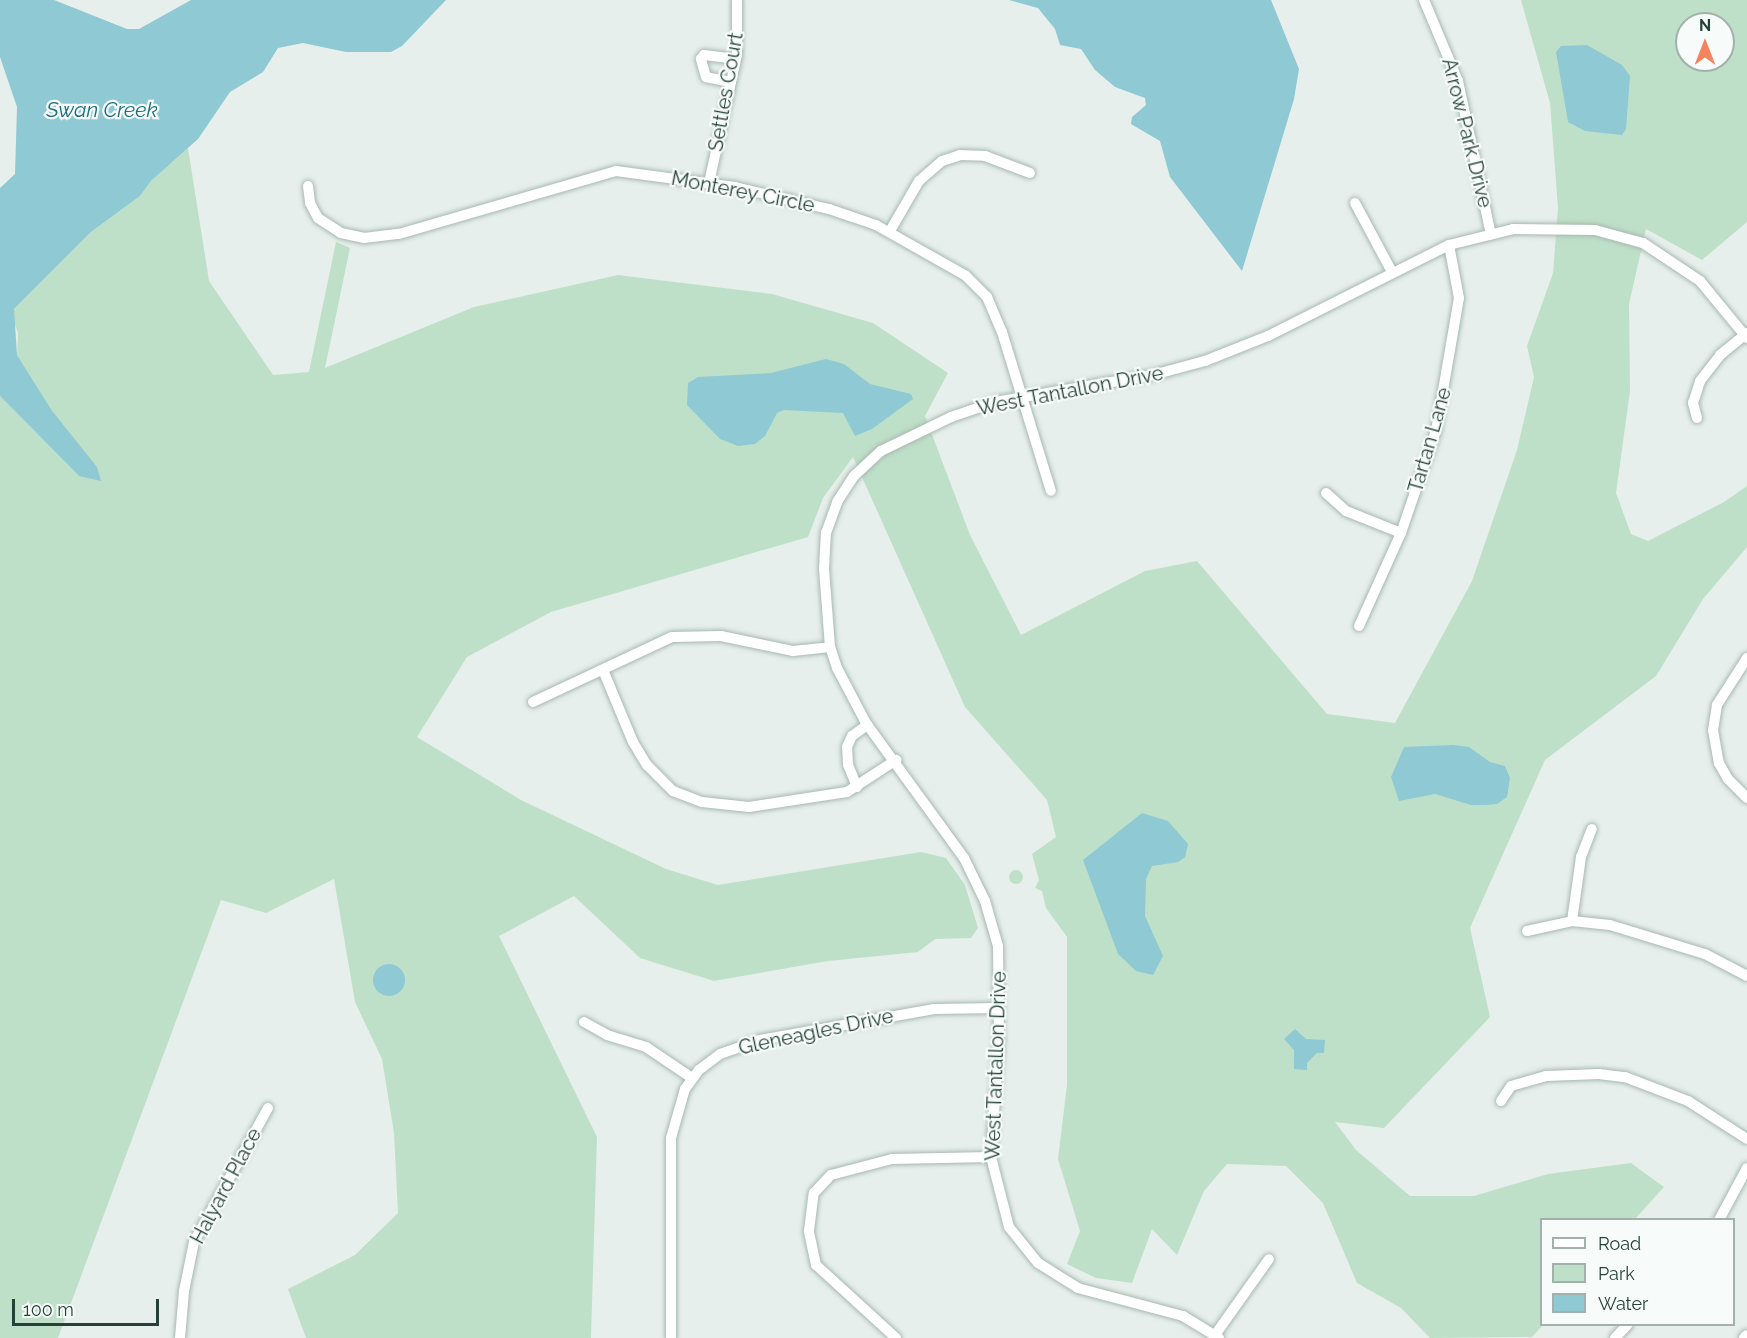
<!DOCTYPE html>
<style>
body{margin:0}
#map{position:relative;width:1747px;height:1338px;overflow:hidden;background:#e6efeb;font-family:Raleway,sans-serif}
div>[style]{position:absolute}
.green>*{inset:0;background:#bfe0c8}
.round{border-radius:50%}
.water>*{inset:0;background:#8ec9d4}
.roads{filter:drop-shadow(0 0 2px #a8b8b2) drop-shadow(0 0 2px #a8b8b2)}
.street>*{height:10px;margin:-5px;padding:0 5px;transform-origin:5px;border-radius:5px;background:#fff}
.secondary>*{height:15px;margin:-7.5px;padding:0 7.5px;transform-origin:7.5px;border-radius:7.5px;background:#fff}
span{translate:-50% -50%;white-space:nowrap;text-align:center;line-height:1.15;-webkit-text-stroke:4.5px #f7fbf9;paint-order:stroke}
.street-label{font-size:20px;color:#24423a}
.water-label{font-size:21px;color:#1c6f80;font-style:italic}
.legend{position:absolute;left:1540px;top:1218px;width:195px;height:108px;box-sizing:border-box;background:#f7fbf9;border:2px solid #a3b1ad;margin:0;padding:8px 10px;list-style:none;font-size:18px;color:#24423a}
.legend li{display:flex;align-items:center;gap:12px;height:30px}
.legend b{width:30px;border:2px solid #a3b1ad}
.north{position:absolute;left:1675px;top:12px;width:60px;height:60px;box-sizing:border-box;background:#f7fbf9;border:2px solid #a3b1ad;border-radius:50%;rotate:0deg;font-size:16px;font-weight:700;line-height:24px;text-align:center;color:#24423a}
.north::after{content:'';display:block;margin:auto;width:21px;height:27px;background:#f4845f;clip-path:polygon(50% 0,100% 100%,50% 72%,0 100%)}
.scale{position:absolute;left:12px;top:1299px;width:147px;height:27px;box-sizing:border-box;border:3px solid #24423a;border-top:0;padding-left:8px;font-size:18px;line-height:21px;white-space:nowrap;color:#24423a;-webkit-text-stroke:4px #f7fbf9;paint-order:stroke}
</style>
<div id="map">
<div class="green">
<i style="clip-path:polygon(evenodd,1521px 0,1747px 0,1747px 222px,1702px 260px,1646px 229px,1629px 304px,1630px 391px,1616px 493px,1631px 534px,1648px 541px,1724px 502px,1747px 486px,1747px 547px,1703px 599px,1656px 676px,1545px 760px,1470px 928px,1490px 1017px,1384px 1128px,1335px 1122px,1356px 1150px,1410px 1196px,1474px 1196px,1548px 1174px,1631px 1163px,1664px 1187px,1635px 1219px,1542px 1220px,1543px 1325px,1532px 1337px,1430px 1338px,1401px 1308px,1357px 1283px,1323px 1203px,1286px 1166px,1227px 1164px,1204px 1191px,1177px 1255px,1152px 1229px,1132px 1283px,1096px 1278px,1067px 1264px,1080px 1231px,1058px 1159px,1067px 1085px,1067px 937px,1046px 908px,1042px 891px,1035px 888px,1039px 880px,1032px 854px,1056px 837px,1047px 800px,965px 707px,853px 457px,823px 498px,808px 537px,551px 612px,467px 657px,417px 737px,521px 800px,666px 869px,718px 885px,921px 852px,946px 858px,965px 885px,978px 928px,971px 938px,935px 939px,918px 952px,828px 961px,714px 981px,640px 958px,574px 896px,499px 936px,597px 1137px,591px 1338px,306px 1338px,288px 1289px,355px 1255px,398px 1213px,394px 1133px,382px 1059px,355px 1002px,334px 879px,266px 913px,221px 900px,58px 1338px,0 1338px,0 396px,79px 476px,53px 412px,17px 355px,18px 333px,13px 320px,14px 309px,91px 232px,140px 196px,151px 181px,188px 148px,209px 281px,273px 375px,309px 372px,336px 242px,350px 248px,325px 368px,474px 307px,618px 275px,772px 294px,873px 323px,948px 373px,925px 416px,970px 535px,1021px 635px,1145px 571px,1197px 561px,1327px 714px,1395px 723px,1472px 581px,1517px 450px,1534px 377px,1527px 346px,1553px 273px,1558px 208px,1550px 103px,1521px 0,1687px 24px,1723px 24px,1723px 60px,1687px 60px,1687px 24px)"></i>
<i class="round" style="left:1009px;top:870px;width:14px;height:14px"></i>
</div>
<div class="water">
<i style="clip-path:polygon(0 0,54px 0,127px 29px,139px 29px,191px 0,446px 0,402px 46px,391px 52px,346px 52px,303px 43px,278px 48px,263px 72px,230px 92px,198px 139px,151px 181px,140px 196px,91px 232px,14px 309px,17px 355px,53px 412px,97px 467px,101px 481px,79px 476px,0 396px,0 188px,15px 174px,17px 107px,0 57px)"></i>
<i style="clip-path:polygon(1009px 0,1271px 0,1299px 69px,1294px 99px,1242px 271px,1170px 177px,1160px 141px,1131px 124px,1132px 117px,1146px 105px,1145px 98px,1115px 87px,1095px 70px,1081px 49px,1060px 45px,1055px 29px,1038px 8px)"></i>
<i style="clip-path:polygon(1587px 45px,1622px 65px,1630px 76px,1626px 129px,1622px 135px,1585px 131px,1568px 122px,1556px 52px,1561px 46px)"></i>
<i style="clip-path:polygon(826px 359px,844px 364px,870px 384px,911px 394px,913px 399px,872px 429px,855px 436px,843px 413px,784px 410px,777px 413px,765px 436px,755px 444px,738px 446px,720px 439px,687px 405px,688px 383px,698px 377px,771px 373px)"></i>
<i style="clip-path:polygon(1453px 745px,1469px 747px,1490px 762px,1505px 766px,1510px 778px,1507px 797px,1497px 804px,1486px 805px,1471px 805px,1435px 794px,1399px 801px,1391px 777px,1404px 747px)"></i>
<i style="clip-path:polygon(1142px 813px,1168px 821px,1188px 844px,1185px 857px,1178px 862px,1152px 866px,1146px 879px,1145px 916px,1163px 956px,1153px 975px,1136px 971px,1118px 954px,1083px 860px)"></i>
<i class="round" style="left:373px;top:964px;width:32px;height:32px"></i>
<i style="clip-path:polygon(1295px 1029px,1306px 1039px,1325px 1040px,1324px 1053px,1317px 1053px,1307px 1063px,1307px 1070px,1294px 1069px,1294px 1050px,1284px 1039px)"></i>
</div>
<div class="roads">
<div class="street">
<i style="left:1424px;top:0;width:88px;rotate:67.2deg"></i>
<i style="left:1458px;top:81px;width:157px;rotate:77.9deg"></i>
<i style="left:731px;top:82px;width:25px;rotate:-169deg"></i>
<i style="left:706px;top:77px;width:19px;rotate:-106deg"></i>
<i style="left:701px;top:59px;width:5px;rotate:-53deg"></i>
<i style="left:704px;top:55px;width:32px;rotate:7deg"></i>
<i style="left:709px;top:183px;width:131px;rotate:-77.7deg"></i>
<i style="left:737px;top:55px;width:55px;rotate:-90deg"></i>
<i style="left:308px;top:186px;width:17px;rotate:83deg"></i>
<i style="left:310px;top:203px;width:17px;rotate:62deg"></i>
<i style="left:318px;top:218px;width:27px;rotate:33deg"></i>
<i style="left:341px;top:233px;width:24px;rotate:12deg"></i>
<i style="left:364px;top:238px;width:35px;rotate:-7deg"></i>
<i style="left:399px;top:234px;width:226px;rotate:-16.2deg"></i>
<i style="left:616px;top:171px;width:120px;rotate:7.7deg"></i>
<i style="left:735px;top:187px;width:97px;rotate:13.2deg"></i>
<i style="left:829px;top:209px;width:50px;rotate:18.8deg"></i>
<i style="left:876px;top:225px;width:103px;rotate:29.5deg"></i>
<i style="left:966px;top:276px;width:30px;rotate:45deg"></i>
<i style="left:987px;top:297px;width:38px;rotate:67deg"></i>
<i style="left:1002px;top:332px;width:166px;rotate:72.9deg"></i>
<i style="left:1355px;top:203px;width:78px;rotate:61.8deg"></i>
<i style="left:890px;top:231px;width:58px;rotate:-59.9deg"></i>
<i style="left:919px;top:181px;width:30px;rotate:-41deg"></i>
<i style="left:942px;top:161px;width:19px;rotate:-18deg"></i>
<i style="left:960px;top:155px;width:25px;rotate:2deg"></i>
<i style="left:985px;top:156px;width:48px;rotate:20.7deg"></i>
<i style="left:1697px;top:418px;width:16px;rotate:-105deg"></i>
<i style="left:1693px;top:403px;width:23px;rotate:-72deg"></i>
<i style="left:1700px;top:381px;width:33px;rotate:-52deg"></i>
<i style="left:1720px;top:355px;width:35px;rotate:-39deg"></i>
<i style="left:1326px;top:493px;width:27px;rotate:42deg"></i>
<i style="left:1346px;top:511px;width:59px;rotate:21.8deg"></i>
<i style="left:1359px;top:626px;width:102px;rotate:-65.7deg"></i>
<i style="left:1401px;top:533px;width:108px;rotate:-71.1deg"></i>
<i style="left:1436px;top:431px;width:135px;rotate:-80.2deg"></i>
<i style="left:1459px;top:298px;width:54px;rotate:-100.7deg"></i>
<i style="left:1747px;top:658px;width:56px;rotate:122.6deg"></i>
<i style="left:1717px;top:705px;width:25px;rotate:99deg"></i>
<i style="left:1713px;top:730px;width:34px;rotate:80deg"></i>
<i style="left:1719px;top:763px;width:18px;rotate:61deg"></i>
<i style="left:1728px;top:779px;width:27px;rotate:45deg"></i>
<i style="left:603px;top:670px;width:78px;rotate:67.4deg"></i>
<i style="left:633px;top:742px;width:27px;rotate:59deg"></i>
<i style="left:647px;top:765px;width:37px;rotate:45deg"></i>
<i style="left:673px;top:791px;width:31px;rotate:21deg"></i>
<i style="left:702px;top:802px;width:47px;rotate:6.1deg"></i>
<i style="left:749px;top:807px;width:99px;rotate:-8.7deg"></i>
<i style="left:847px;top:792px;width:59px;rotate:-33.1deg"></i>
<i style="left:533px;top:702px;width:153px;rotate:-25.1deg"></i>
<i style="left:672px;top:637px;width:49px;rotate:-1.2deg"></i>
<i style="left:721px;top:636px;width:74px;rotate:11.8deg"></i>
<i style="left:793px;top:651px;width:37px;rotate:-6deg"></i>
<i style="left:857px;top:787px;width:24px;rotate:-112deg"></i>
<i style="left:848px;top:765px;width:18px;rotate:-93deg"></i>
<i style="left:847px;top:747px;width:12px;rotate:-66deg"></i>
<i style="left:852px;top:736px;width:19px;rotate:-36deg"></i>
<i style="left:1572px;top:921px;width:65px;rotate:-82deg"></i>
<i style="left:1581px;top:857px;width:30px;rotate:-69deg"></i>
<i style="left:1527px;top:931px;width:46px;rotate:-12.5deg"></i>
<i style="left:1572px;top:921px;width:38px;rotate:6deg"></i>
<i style="left:1610px;top:925px;width:99px;rotate:17deg"></i>
<i style="left:1705px;top:954px;width:47px;rotate:27.6deg"></i>
<i style="left:584px;top:1022px;width:26px;rotate:29deg"></i>
<i style="left:607px;top:1035px;width:41px;rotate:17.1deg"></i>
<i style="left:646px;top:1047px;width:55px;rotate:34deg"></i>
<i style="left:1501px;top:1101px;width:18px;rotate:-56deg"></i>
<i style="left:1511px;top:1086px;width:36px;rotate:-16deg"></i>
<i style="left:1546px;top:1076px;width:53px;rotate:-2.2deg"></i>
<i style="left:1599px;top:1074px;width:26px;rotate:7deg"></i>
<i style="left:1625px;top:1077px;width:67px;rotate:20.9deg"></i>
<i style="left:1688px;top:1101px;width:70px;rotate:32.8deg"></i>
<i style="left:1719px;top:1220px;width:59px;rotate:-61.7deg"></i>
<i style="left:1215px;top:1335px;width:93px;rotate:-54.6deg"></i>
<i style="left:180px;top:1338px;width:47px;rotate:-85.1deg"></i>
<i style="left:184px;top:1291px;width:50px;rotate:-78.5deg"></i>
<i style="left:194px;top:1242px;width:153px;rotate:-61.1deg"></i>
<i style="left:671px;top:1338px;width:200px;rotate:-90deg"></i>
<i style="left:671px;top:1138px;width:51px;rotate:-74.1deg"></i>
<i style="left:685px;top:1089px;width:24px;rotate:-54deg"></i>
<i style="left:699px;top:1070px;width:26px;rotate:-37deg"></i>
<i style="left:720px;top:1054px;width:42px;rotate:-19.3deg"></i>
<i style="left:760px;top:1040px;width:177px;rotate:-10.1deg"></i>
<i style="left:934px;top:1009px;width:65px;rotate:-0.9deg"></i>
<i style="left:896px;top:1338px;width:108px;rotate:-137.6deg"></i>
<i style="left:816px;top:1265px;width:35px;rotate:-102deg"></i>
<i style="left:809px;top:1231px;width:38px;rotate:-83deg"></i>
<i style="left:814px;top:1193px;width:25px;rotate:-47deg"></i>
<i style="left:831px;top:1175px;width:63px;rotate:-14.7deg"></i>
<i style="left:892px;top:1159px;width:99px;rotate:-1.2deg"></i>
<i style="left:1219px;top:1338px;width:42px;rotate:-148.6deg"></i>
<i style="left:1183px;top:1316px;width:109px;rotate:-165.1deg"></i>
<i style="left:1078px;top:1288px;width:47px;rotate:-148deg"></i>
<i style="left:1038px;top:1263px;width:46px;rotate:-128.9deg"></i>
<i style="left:1009px;top:1227px;width:72px;rotate:-104.4deg"></i>
<i style="left:991px;top:1157px;width:117px;rotate:-86.1deg"></i>
<i style="left:999px;top:1040px;width:94px;rotate:-90.6deg"></i>
<i style="left:998px;top:946px;width:47px;rotate:-106.1deg"></i>
<i style="left:985px;top:901px;width:48px;rotate:-116deg"></i>
<i style="left:964px;top:858px;width:167px;rotate:-126deg"></i>
<i style="left:866px;top:723px;width:62px;rotate:-117.8deg"></i>
<i style="left:837px;top:668px;width:22px;rotate:-108deg"></i>
<i style="left:830px;top:647px;width:78px;rotate:-94.4deg"></i>
<i style="left:824px;top:569px;width:36px;rotate:-87deg"></i>
<i style="left:826px;top:533px;width:33px;rotate:-70deg"></i>
<i style="left:837px;top:502px;width:31px;rotate:-57deg"></i>
<i style="left:854px;top:476px;width:37px;rotate:-43deg"></i>
<i style="left:881px;top:451px;width:78px;rotate:-25.9deg"></i>
<i style="left:951px;top:417px;width:46px;rotate:-18.8deg"></i>
<i style="left:995px;top:402px;width:160px;rotate:-9.7deg"></i>
<i style="left:1153px;top:375px;width:54px;rotate:-15.1deg"></i>
<i style="left:1205px;top:361px;width:68px;rotate:-21.6deg"></i>
<i style="left:1268px;top:336px;width:203px;rotate:-26.7deg"></i>
<i style="left:1449px;top:245px;width:66px;rotate:-14deg"></i>
<i style="left:1513px;top:229px;width:82px;rotate:0.7deg"></i>
<i style="left:1595px;top:230px;width:50px;rotate:15.2deg"></i>
<i style="left:1643px;top:243px;width:69px;rotate:33.7deg"></i>
<i style="left:1700px;top:281px;width:74px;rotate:50.5deg"></i>
<i style="left:1615px;top:1338px;width:19px;rotate:-47deg"></i>
</div>
<div class="secondary">
<i style="left:1746px;top:1338px;width:1px;rotate:-45deg"></i>
</div>
</div>
<div class="street-label">
<span style="left:726px;top:92px;rotate:-80deg">Settles Court</span>
<span style="left:1467px;top:133px;rotate:76deg">Arrow Park Drive</span>
<span style="left:743px;top:192px;rotate:11deg">Monterey Circle</span>
<span style="left:1070px;top:391px;rotate:-11deg">West Tantallon Drive</span>
<span style="left:1430px;top:440px;rotate:-74deg">Tartan Lane</span>
<span style="left:816px;top:1032px;rotate:-12deg">Gleneagles Drive</span>
<span style="left:996px;top:1066px;rotate:-88deg">West Tantallon Drive</span>
<span style="left:226px;top:1186px;rotate:-62deg">Halyard Place</span>
</div>
<div class="water-label">
<span style="left:102px;top:110px">Swan Creek</span>
</div>
<ul class="legend">
<li><b style="height:8px;background:#fff"></b>Road</li>
<li><b style="height:16px;background:#bfe0c8"></b>Park</li>
<li><b style="height:16px;background:#8ec9d4"></b>Water</li>
</ul>
<div class="north">N</div>
<div class="scale">100 m</div>
</div>
